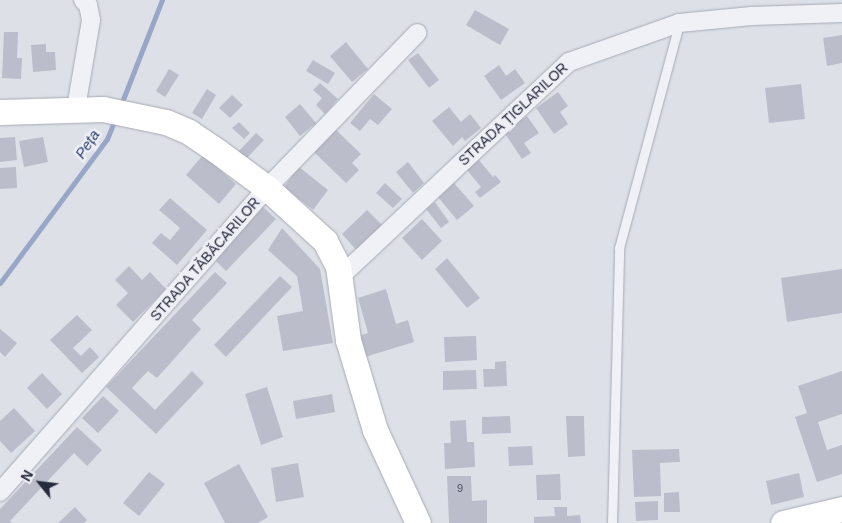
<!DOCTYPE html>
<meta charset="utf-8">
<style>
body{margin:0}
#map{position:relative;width:842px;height:523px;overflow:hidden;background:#dde0e7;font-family:Helvetica,sans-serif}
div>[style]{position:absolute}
.stream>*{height:5px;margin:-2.5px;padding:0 2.5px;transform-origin:2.5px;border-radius:2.5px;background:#98a6c8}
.building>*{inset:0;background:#bbbeca}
.roads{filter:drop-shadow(0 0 1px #a6aab4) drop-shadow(0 0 1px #a6aab4)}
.service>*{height:9px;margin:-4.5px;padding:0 4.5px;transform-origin:4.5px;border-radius:4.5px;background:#f0f1f6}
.minor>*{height:18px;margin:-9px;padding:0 9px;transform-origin:9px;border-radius:9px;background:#f0f1f6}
.secondary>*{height:25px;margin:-12.5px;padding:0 12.5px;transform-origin:12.5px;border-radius:12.5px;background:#fff}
span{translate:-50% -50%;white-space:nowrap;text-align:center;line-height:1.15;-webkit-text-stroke:5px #edeff5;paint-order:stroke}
.number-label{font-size:11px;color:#4c5061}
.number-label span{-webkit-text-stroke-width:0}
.street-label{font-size:14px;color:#272b3e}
.water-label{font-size:15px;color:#314272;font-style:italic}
.north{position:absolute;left:15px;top:458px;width:50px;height:50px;-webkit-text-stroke:4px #edeff5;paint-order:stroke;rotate:299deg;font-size:14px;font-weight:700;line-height:20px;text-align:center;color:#272b3e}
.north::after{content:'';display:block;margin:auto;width:18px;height:22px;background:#272b3e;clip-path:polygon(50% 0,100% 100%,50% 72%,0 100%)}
</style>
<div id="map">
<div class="stream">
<i style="left:120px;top:107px;width:115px;rotate:-68.6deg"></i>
<i style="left:0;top:283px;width:179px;rotate:-53.4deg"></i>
<i style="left:107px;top:139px;width:22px;rotate:-68deg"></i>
</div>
<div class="building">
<i style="clip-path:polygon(475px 10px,509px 29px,500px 45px,466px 25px)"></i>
<i style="clip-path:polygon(4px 32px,18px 32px,17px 58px,22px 58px,21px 79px,2px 78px)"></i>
<i style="clip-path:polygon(842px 35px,842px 63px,827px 66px,823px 38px)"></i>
<i style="clip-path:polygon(346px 42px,368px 69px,352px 82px,330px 56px)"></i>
<i style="clip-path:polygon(46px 44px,46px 52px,55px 52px,56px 70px,33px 72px,31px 45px)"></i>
<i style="clip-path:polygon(418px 53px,439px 80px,429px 88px,408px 60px)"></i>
<i style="clip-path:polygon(313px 60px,335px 73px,328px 84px,306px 71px)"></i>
<i style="clip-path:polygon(499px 65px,506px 76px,515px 69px,525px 83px,501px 100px,484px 76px)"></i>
<i style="clip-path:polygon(169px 69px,179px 75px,165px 97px,156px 91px)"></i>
<i style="clip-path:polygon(320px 83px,338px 99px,325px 114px,316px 105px,322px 98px,313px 90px)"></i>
<i style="clip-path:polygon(801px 84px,805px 119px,769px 123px,765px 88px)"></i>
<i style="clip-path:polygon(207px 89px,216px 95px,202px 119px,192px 113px)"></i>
<i style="clip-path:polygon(558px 92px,568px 106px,560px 112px,568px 124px,554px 134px,536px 108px)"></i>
<i style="clip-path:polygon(374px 94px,392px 109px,378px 125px,370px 119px,360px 131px,350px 123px)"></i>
<i style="clip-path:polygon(232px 95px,243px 105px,230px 118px,219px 108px)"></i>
<i style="clip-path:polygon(300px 104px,316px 123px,300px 136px,285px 117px)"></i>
<i style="clip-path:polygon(449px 107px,461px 122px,470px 114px,481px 128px,465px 141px,462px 137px,453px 146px,432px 121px)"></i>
<i style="clip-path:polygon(527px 116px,539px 133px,524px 143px,531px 153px,522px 159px,504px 132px)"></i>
<i style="clip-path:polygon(239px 122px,250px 133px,244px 139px,232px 128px)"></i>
<i style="clip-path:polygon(335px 129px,361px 154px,352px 163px,359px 170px,346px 183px,313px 151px)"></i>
<i style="clip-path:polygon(256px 133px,264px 140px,246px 159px,238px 152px)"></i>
<i style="clip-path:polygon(15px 137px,17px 160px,0 162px,0 138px)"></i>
<i style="clip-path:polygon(43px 137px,48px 162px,24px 167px,19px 141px)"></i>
<i style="clip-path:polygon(203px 155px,236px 184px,219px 204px,186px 175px)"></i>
<i style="clip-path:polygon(479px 160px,493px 177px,495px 175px,501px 182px,480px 198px,475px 192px,481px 187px,467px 170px)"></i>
<i style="clip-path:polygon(408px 162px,424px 183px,413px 193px,396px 172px)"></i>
<i style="clip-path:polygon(16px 167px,17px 188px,0 189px,0 168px)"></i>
<i style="clip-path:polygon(299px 167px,328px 190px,313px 210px,284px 187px)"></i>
<i style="clip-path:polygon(385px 183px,402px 199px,393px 208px,376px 193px)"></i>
<i style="clip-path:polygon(454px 183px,474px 206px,457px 220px,438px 197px)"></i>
<i style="clip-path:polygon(170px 198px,207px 230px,177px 265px,152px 243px,161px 233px,170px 240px,180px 228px,159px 210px)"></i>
<i style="clip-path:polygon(435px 202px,449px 222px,441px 228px,426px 209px)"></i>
<i style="clip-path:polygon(261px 205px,276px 219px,226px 271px,212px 257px)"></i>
<i style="clip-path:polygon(367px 210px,384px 227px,358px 252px,342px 234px)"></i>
<i style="clip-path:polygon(422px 219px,442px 241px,422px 260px,402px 238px)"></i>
<i style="clip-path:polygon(282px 228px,320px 269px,333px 343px,283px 351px,277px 316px,303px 311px,297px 276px,268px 250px)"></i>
<i style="clip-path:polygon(447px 258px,480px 298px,467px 308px,435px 269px)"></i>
<i style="clip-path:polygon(129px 266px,142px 280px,150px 272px,166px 289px,133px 322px,116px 305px,128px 293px,115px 280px)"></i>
<i style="clip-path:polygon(842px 269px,842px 313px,787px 322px,781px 278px)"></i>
<i style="clip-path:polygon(215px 272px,227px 283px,192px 320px,201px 329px,157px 378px,148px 371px,132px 388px,155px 410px,192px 371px,204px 383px,156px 434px,106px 387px)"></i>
<i style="clip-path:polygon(280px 276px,292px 287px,226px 357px,214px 345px)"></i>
<i style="clip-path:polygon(386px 289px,396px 324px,408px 320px,414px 342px,365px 357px,358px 336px,368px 333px,358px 298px)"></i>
<i style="clip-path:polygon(77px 315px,92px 330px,73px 348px,81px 356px,90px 347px,99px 357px,82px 373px,50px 340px)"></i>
<i style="clip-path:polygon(0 329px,17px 343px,5px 357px,0 352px)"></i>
<i style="clip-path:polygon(476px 336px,477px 360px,445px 362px,444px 337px)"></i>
<i style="clip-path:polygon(506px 361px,507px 386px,484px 387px,483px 369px,495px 369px,495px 362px)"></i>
<i style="clip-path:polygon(476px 370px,477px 389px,443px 390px,443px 371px)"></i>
<i style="clip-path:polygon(842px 371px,842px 414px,818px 422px,827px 450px,842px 445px,842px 474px,817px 482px,795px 417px,807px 413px,798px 386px)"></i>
<i style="clip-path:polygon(42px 373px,62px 394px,47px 409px,27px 388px)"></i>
<i style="clip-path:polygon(267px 387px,283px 437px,261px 445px,245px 394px)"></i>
<i style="clip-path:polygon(332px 394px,335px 412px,296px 419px,293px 401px)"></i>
<i style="clip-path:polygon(103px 396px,119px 411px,98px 433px,82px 418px)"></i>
<i style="clip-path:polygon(14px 408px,35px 431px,11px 453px,0 441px,0 421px)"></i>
<i style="clip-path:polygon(510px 416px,511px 433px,482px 434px,482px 417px)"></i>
<i style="clip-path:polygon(566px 416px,584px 416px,585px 456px,568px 457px)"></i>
<i style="clip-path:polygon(466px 420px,467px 442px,474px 442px,475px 467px,445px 469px,444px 443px,451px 443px,450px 421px)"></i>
<i style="clip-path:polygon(77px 427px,102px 450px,87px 466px,74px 453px,10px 521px,12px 523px,0 523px,0 509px)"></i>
<i style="clip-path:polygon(532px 446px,533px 465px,509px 466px,508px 447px)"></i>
<i style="clip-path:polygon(679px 449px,680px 462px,660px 463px,661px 496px,634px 497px,632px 450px)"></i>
<i style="clip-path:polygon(298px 463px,304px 497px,276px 502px,271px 468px)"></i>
<i style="clip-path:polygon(239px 464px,268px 517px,258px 523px,225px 523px,204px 483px)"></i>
<i style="clip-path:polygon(149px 472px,165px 484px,139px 516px,123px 503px)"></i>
<i style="clip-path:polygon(799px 473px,804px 497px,771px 505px,766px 481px)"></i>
<i style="clip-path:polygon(560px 474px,561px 500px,537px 500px,536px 475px)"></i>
<i style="clip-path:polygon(447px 476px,471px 476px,472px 501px,487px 500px,487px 523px,449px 523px)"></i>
<i style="clip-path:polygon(679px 492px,680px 512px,664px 512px,664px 493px)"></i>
<i style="clip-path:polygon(658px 501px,658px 520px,636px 521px,635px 502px)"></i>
<i style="clip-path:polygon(75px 507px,87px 520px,84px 523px,58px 523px)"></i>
<i style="clip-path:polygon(554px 507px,567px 507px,567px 516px,580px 515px,581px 523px,534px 523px,534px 517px,555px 516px)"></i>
</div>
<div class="roads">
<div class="service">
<i style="left:612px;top:523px;width:275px;rotate:-88.5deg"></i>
<i style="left:619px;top:248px;width:232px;rotate:-75deg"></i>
</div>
<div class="minor">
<i style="left:76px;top:108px;width:89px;rotate:-80.3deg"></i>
<i style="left:91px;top:20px;width:15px;rotate:-101deg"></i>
<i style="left:88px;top:5px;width:7px;rotate:-135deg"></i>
<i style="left:341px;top:276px;width:313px;rotate:-43.2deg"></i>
<i style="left:569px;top:62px;width:117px;rotate:-19.5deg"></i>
<i style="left:679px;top:23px;width:73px;rotate:-5.5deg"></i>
<i style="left:752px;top:16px;width:90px;rotate:-1.9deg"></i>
<i style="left:0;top:492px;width:405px;rotate:-48.7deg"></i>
<i style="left:267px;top:188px;width:216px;rotate:-45.9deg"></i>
</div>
<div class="secondary">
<i style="left:0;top:112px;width:103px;rotate:-1.7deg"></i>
<i style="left:103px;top:109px;width:64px;rotate:11.7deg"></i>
<i style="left:166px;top:122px;width:25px;rotate:23deg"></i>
<i style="left:189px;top:132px;width:34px;rotate:34deg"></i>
<i style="left:217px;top:151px;width:62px;rotate:36.5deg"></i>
<i style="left:267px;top:188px;width:79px;rotate:42.4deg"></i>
<i style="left:325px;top:241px;width:28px;rotate:63deg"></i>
<i style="left:338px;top:266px;width:75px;rotate:82.3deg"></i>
<i style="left:348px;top:340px;width:94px;rotate:73.3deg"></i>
<i style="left:375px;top:430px;width:102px;rotate:65.2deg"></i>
<i style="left:783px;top:523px;width:61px;rotate:-13.3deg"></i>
</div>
</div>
<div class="number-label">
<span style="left:460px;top:488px">9</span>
</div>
<div class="street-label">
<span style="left:513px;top:114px;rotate:-43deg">STRADA ȚIGLARILOR</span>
<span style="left:205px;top:259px;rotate:-49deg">STRADA TĂBĂCARILOR</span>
</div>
<div class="water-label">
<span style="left:87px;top:144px;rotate:-56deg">Peța</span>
</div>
<div class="north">N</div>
</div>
